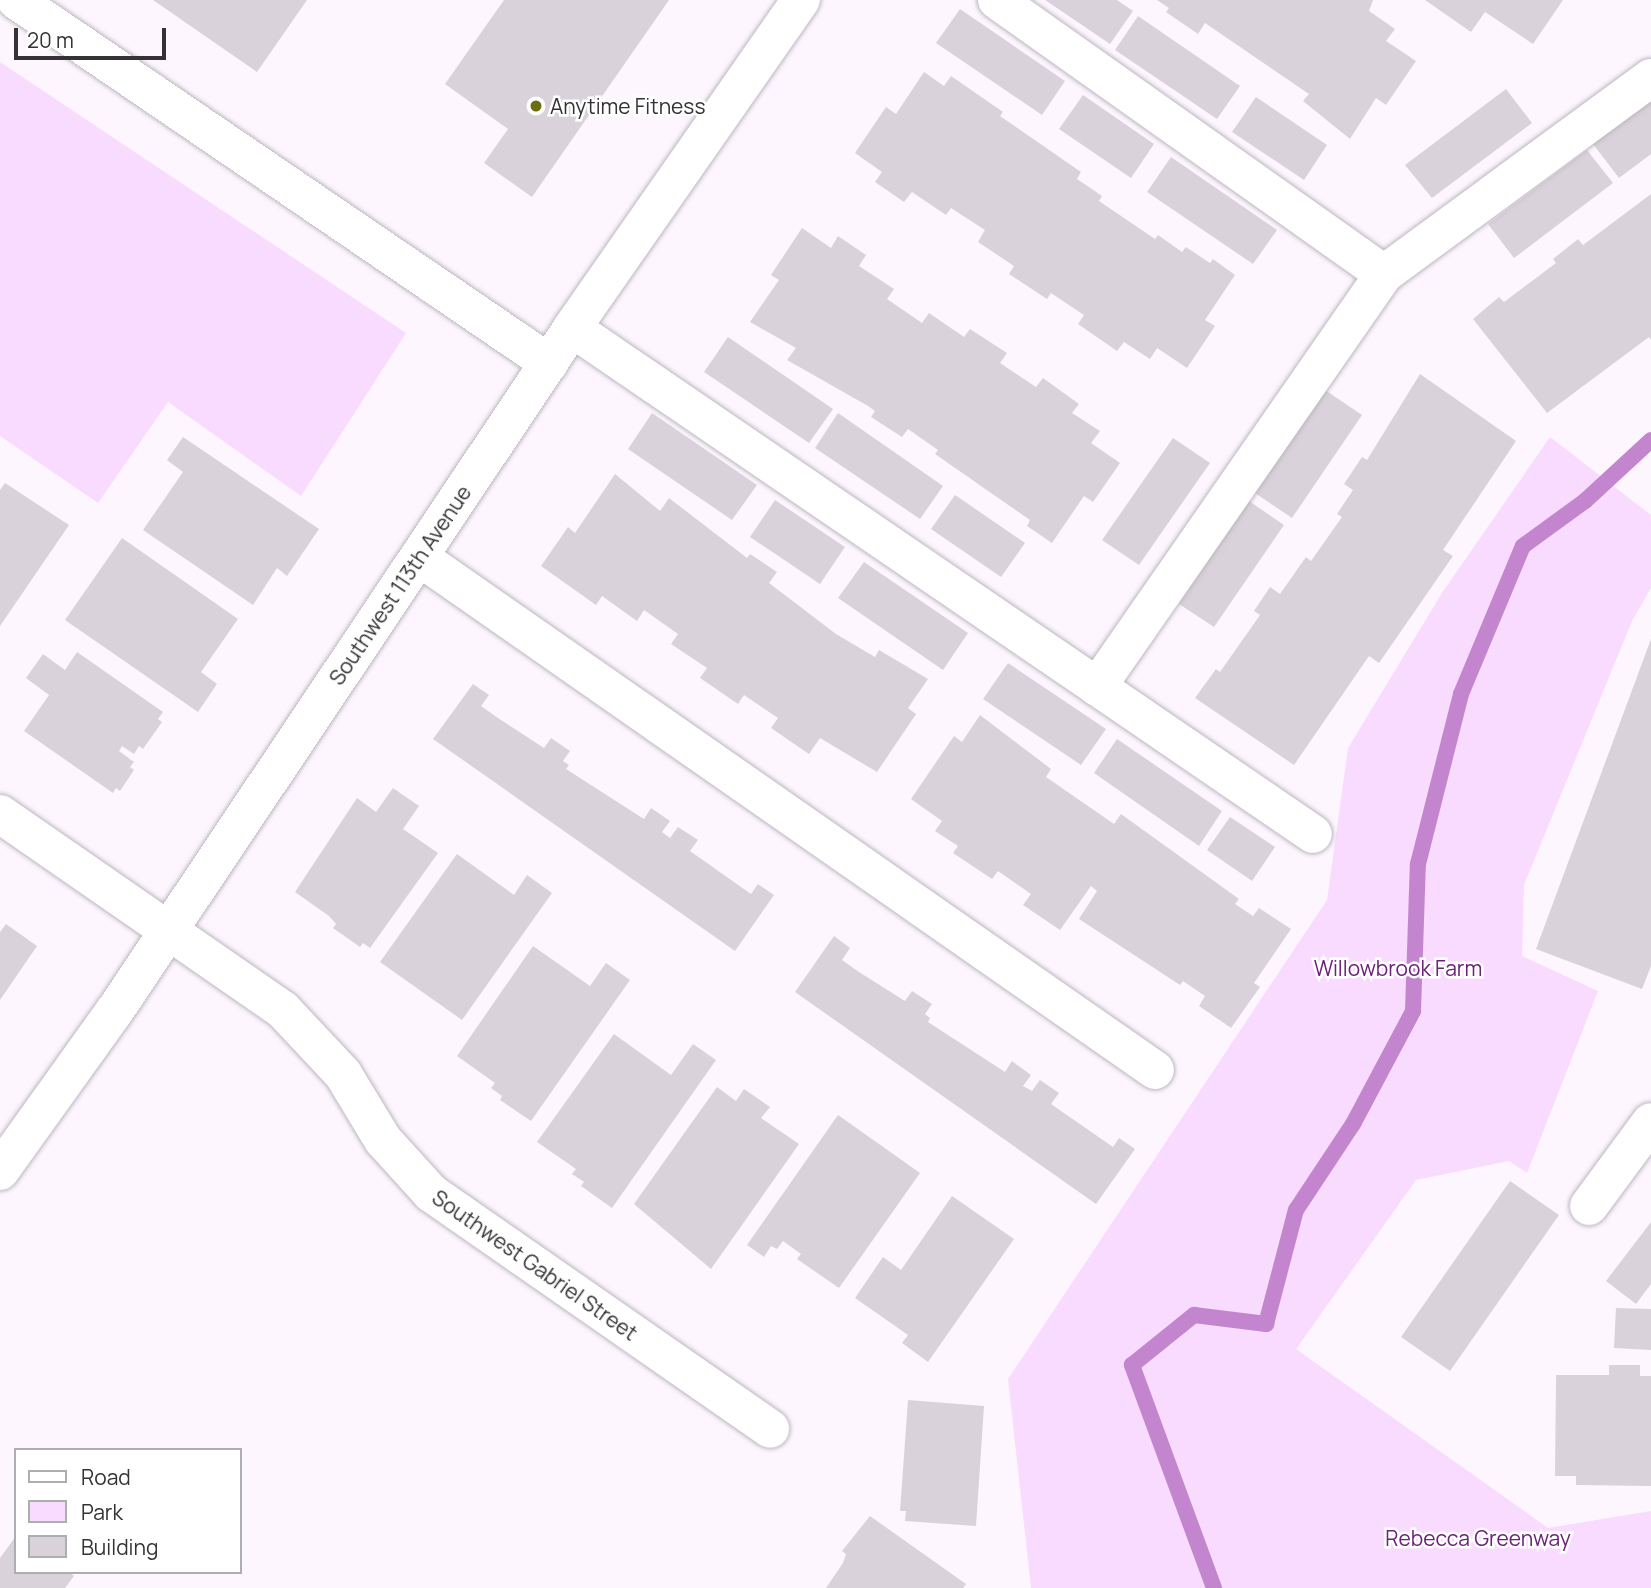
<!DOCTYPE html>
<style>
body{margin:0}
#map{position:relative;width:1651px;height:1588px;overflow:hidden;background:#fdf6ff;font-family:Manrope,sans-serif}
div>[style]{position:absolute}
.green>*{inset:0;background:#f8dbfe}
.stream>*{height:16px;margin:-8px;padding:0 8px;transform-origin:8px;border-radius:8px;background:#c386ce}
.building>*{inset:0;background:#d9d2da}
.roads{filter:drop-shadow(0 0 2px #bdb6be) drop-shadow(0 0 2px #bdb6be)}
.minor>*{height:38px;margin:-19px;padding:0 19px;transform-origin:19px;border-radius:19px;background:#fff}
.dots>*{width:19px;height:19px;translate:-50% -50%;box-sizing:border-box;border:4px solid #fff;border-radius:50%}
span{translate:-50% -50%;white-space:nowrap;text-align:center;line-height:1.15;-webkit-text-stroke:5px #fff;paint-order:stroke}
.poi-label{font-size:21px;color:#353236}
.left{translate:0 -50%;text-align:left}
.street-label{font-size:21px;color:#353236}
.park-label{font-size:21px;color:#6b2278}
.legend{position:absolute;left:14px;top:1448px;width:228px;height:126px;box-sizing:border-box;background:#fff;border:2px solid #aeadaf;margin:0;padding:9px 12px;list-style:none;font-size:21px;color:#353236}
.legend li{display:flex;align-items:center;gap:14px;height:35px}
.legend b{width:35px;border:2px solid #aeadaf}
.scale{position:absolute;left:14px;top:28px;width:152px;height:32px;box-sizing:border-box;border:4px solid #353236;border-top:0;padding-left:9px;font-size:21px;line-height:24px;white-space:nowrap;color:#353236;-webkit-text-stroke:5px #fff;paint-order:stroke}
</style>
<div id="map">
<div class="green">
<i style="clip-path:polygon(0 62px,406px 333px,301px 496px,168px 402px,98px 503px,0 436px)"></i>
<i style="clip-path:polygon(1550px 437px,1651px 515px,1651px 588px,1632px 621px,1524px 885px,1522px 956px,1598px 991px,1527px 1173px,1509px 1161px,1416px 1180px,1296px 1349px,1548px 1528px,1651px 1511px,1651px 1588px,1031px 1588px,1008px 1379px,1327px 900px,1348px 748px,1442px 593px)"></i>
</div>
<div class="stream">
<i style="left:1214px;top:1588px;width:238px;rotate:-110.2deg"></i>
<i style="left:1132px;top:1365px;width:80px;rotate:-38.9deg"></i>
<i style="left:1194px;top:1315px;width:73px;rotate:7.1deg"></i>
<i style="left:1266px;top:1324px;width:118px;rotate:-75.3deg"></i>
<i style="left:1296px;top:1210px;width:103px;rotate:-56.5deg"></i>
<i style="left:1353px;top:1124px;width:128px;rotate:-62deg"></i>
<i style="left:1413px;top:1011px;width:147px;rotate:-88.1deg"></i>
<i style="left:1418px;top:864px;width:175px;rotate:-75.8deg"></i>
<i style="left:1461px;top:694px;width:160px;rotate:-67.3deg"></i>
<i style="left:1523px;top:546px;width:77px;rotate:-36deg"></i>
<i style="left:1585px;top:501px;width:90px;rotate:-42.7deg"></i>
</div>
<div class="building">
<i style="clip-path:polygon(153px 0,307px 0,257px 72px)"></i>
<i style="clip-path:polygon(504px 0,669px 0,532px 197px,484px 163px,508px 129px,445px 84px)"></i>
<i style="clip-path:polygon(1045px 0,1117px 0,1133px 11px,1110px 44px)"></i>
<i style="clip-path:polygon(1157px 0,1373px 0,1369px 11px,1395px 29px,1386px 41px,1416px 61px,1386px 105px,1376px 98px,1350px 139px,1303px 101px,1309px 94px,1205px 23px,1198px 34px,1166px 12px,1169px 8px)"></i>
<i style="clip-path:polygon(1425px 0,1563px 0,1533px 44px,1485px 12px,1471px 32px)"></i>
<i style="clip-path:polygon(960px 9px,1065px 81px,1042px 115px,936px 43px)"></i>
<i style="clip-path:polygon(1138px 16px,1240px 86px,1217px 119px,1115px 50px)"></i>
<i style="clip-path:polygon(924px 72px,944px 86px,951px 76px,1003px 112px,1000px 116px,1081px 172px,1077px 179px,1102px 196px,1099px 201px,1155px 239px,1158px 235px,1182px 252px,1186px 247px,1210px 263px,1213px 259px,1235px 275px,1205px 320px,1215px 326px,1187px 368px,1157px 348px,1150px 359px,1124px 342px,1117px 351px,1078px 324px,1084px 315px,1051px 293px,1047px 299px,1009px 274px,1014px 266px,978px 242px,985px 230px,951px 208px,946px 215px,912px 192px,904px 202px,875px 182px,882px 172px,855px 153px,886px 107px,896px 114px)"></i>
<i style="clip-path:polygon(1506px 89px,1532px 123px,1432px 198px,1405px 165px)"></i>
<i style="clip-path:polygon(1083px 95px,1154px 144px,1131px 178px,1059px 129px)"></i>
<i style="clip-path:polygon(1256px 97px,1327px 145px,1304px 180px,1232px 132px)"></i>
<i style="clip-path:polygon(1651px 101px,1651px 154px,1619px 178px,1593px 144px)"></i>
<i style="clip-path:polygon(1587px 150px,1613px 183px,1514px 258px,1488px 224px)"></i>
<i style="clip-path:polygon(1171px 157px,1277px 230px,1253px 264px,1147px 192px)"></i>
<i style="clip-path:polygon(1651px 194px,1651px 340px,1649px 337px,1547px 413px,1473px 319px,1499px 297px,1504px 302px,1556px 263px,1553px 259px,1578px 239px,1583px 245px)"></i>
<i style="clip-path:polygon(802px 228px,831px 248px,838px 236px,866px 255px,859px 266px,894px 289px,887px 299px,922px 323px,929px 313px,964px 337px,970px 329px,1007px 353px,1000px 363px,1036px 387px,1043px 378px,1079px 404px,1072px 413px,1100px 431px,1091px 443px,1120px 463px,1093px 502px,1084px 496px,1052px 543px,1027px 526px,1030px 520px,935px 454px,938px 450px,908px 429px,902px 437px,871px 417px,875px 411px,868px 406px,787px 360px,796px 348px,750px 322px,779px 280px,771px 275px)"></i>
<i style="clip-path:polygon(728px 337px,833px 409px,809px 443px,704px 372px)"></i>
<i style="clip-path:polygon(1420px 374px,1516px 441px,1443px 550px,1453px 556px,1379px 663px,1369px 656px,1294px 765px,1195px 698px,1216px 669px,1220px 672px,1260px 615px,1254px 611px,1270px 587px,1280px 594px,1306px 557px,1311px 561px,1342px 517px,1337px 514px,1353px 490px,1344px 484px,1362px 457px,1367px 460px)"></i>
<i style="clip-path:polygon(1325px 390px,1362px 415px,1292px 518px,1255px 493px)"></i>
<i style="clip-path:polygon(652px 413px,757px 485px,732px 520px,628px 449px)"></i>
<i style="clip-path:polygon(838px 413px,943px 486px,920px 519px,815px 448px)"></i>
<i style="clip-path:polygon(183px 437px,319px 529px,287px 576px,277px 568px,253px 605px,143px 530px,183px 472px,167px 460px)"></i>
<i style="clip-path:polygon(1173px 438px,1210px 463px,1139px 565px,1102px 540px)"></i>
<i style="clip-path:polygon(615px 474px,660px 511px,669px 498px,747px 558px,750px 554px,777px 572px,769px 583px,836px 634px,875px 657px,879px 650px,928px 679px,908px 708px,916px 714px,877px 772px,820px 738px,809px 754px,771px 728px,778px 718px,744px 695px,738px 704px,700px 678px,707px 668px,671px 644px,678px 634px,644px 610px,637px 621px,602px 596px,596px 605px,541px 566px,568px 527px,575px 533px)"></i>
<i style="clip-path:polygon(5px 483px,69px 525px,0 626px,0 490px)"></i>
<i style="clip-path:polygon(955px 495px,1025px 543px,1001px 577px,931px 529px)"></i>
<i style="clip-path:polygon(775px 500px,845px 547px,820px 584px,750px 537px)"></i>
<i style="clip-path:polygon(1249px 501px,1284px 525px,1214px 627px,1179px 604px)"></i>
<i style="clip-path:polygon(122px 538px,238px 619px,201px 672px,217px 684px,198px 712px,65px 620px)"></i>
<i style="clip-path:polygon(864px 562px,968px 633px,943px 670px,838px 598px)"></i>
<i style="clip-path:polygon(1651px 639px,1651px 966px,1642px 989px,1536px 949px)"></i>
<i style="clip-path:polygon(77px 652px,163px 712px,158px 719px,162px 722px,143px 749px,139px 746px,134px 754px,122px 746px,119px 751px,134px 762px,130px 767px,134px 770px,120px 791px,116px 788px,113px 793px,24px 731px,49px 695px,26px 678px,43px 654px,65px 670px)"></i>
<i style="clip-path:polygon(1008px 663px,1106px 729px,1081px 765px,983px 699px)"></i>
<i style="clip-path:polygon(473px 684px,489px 695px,481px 706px,498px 718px,544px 748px,551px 738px,570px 751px,563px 761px,569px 765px,566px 769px,644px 819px,651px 808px,670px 821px,662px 832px,670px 838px,678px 827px,698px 840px,690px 851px,751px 894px,758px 884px,774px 895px,735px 951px,433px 739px)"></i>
<i style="clip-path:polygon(980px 715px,1051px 769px,1046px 777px,1114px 824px,1121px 814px,1239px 899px,1235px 904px,1253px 916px,1259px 908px,1291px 929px,1254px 983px,1260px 987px,1231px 1028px,1199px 1006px,1205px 996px,1183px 981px,1180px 985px,1079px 919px,1097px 891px,1091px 886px,1060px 930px,1023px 905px,1031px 894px,998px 871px,992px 879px,953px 853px,958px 846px,935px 831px,942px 821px,911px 799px,954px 736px,962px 742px)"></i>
<i style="clip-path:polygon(1117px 739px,1222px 811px,1199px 846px,1094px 773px)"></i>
<i style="clip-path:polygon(393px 788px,419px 806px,403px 829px,438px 853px,370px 948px,363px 943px,360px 947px,333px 928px,336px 924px,329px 916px,295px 892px,357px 798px,376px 812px)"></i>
<i style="clip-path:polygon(1230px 817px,1275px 847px,1252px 881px,1207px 850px)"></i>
<i style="clip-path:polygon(457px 854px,514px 895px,527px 875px,552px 893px,462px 1020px,380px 962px)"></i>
<i style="clip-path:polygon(6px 924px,37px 946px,0 1000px,0 932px)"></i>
<i style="clip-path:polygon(834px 936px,850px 948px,842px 960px,859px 972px,905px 1001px,912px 991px,932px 1004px,925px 1014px,930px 1018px,928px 1022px,1005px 1072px,1012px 1061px,1031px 1075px,1023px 1086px,1032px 1091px,1040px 1080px,1059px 1093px,1051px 1104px,1113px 1147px,1119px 1138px,1135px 1149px,1096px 1204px,795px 992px)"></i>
<i style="clip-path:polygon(533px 946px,590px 986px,606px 963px,630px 980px,531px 1121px,500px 1100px,502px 1096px,491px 1088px,495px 1083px,457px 1056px)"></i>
<i style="clip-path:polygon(614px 1034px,671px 1075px,693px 1044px,716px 1060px,612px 1208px,581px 1186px,584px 1182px,572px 1174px,576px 1169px,537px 1142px)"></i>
<i style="clip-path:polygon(717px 1087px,736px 1101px,744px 1089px,770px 1107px,761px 1118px,799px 1144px,711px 1269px,634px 1204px)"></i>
<i style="clip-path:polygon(838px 1115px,920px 1173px,839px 1288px,797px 1259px,801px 1254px,783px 1241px,777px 1249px,771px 1246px,764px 1257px,747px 1245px)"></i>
<i style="clip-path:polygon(1510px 1181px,1559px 1215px,1450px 1371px,1401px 1337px)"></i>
<i style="clip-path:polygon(952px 1196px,1014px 1239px,928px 1362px,902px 1343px,908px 1335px,855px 1298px,883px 1257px,901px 1270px)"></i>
<i style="clip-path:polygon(1651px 1222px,1651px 1284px,1636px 1304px,1606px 1281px)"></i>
<i style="clip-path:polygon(1616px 1308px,1651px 1309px,1651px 1350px,1614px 1348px)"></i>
<i style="clip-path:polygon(1609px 1365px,1640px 1365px,1640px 1376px,1651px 1376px,1651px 1486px,1576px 1485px,1576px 1476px,1555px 1476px,1556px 1375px,1609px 1375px)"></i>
<i style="clip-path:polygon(908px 1400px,984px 1406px,976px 1526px,905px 1521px,906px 1511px,900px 1511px)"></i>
<i style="clip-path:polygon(870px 1516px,966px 1584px,963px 1588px,826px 1588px,843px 1563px,846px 1554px,842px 1551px)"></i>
<i style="clip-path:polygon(16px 1536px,16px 1572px,69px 1572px,74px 1576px,65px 1588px,0 1588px,0 1558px)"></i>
</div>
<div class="roads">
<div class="minor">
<i style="left:16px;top:0;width:645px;rotate:34.26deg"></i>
<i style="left:997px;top:0;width:474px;rotate:35.3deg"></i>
<i style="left:1384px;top:274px;width:331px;rotate:-36.3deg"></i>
<i style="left:572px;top:328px;width:897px;rotate:34.33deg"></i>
<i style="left:419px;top:557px;width:897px;rotate:34.88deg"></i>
<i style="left:1097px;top:687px;width:503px;rotate:-55.2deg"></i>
<i style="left:0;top:814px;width:344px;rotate:34.7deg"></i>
<i style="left:283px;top:1010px;width:88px;rotate:46.8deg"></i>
<i style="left:343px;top:1074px;width:77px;rotate:58.8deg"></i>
<i style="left:383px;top:1140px;width:72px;rotate:47.8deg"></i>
<i style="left:431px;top:1193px;width:413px;rotate:34.8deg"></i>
<i style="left:0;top:1171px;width:196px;rotate:-54.4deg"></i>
<i style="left:114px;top:1012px;width:823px;rotate:-56.19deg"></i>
<i style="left:572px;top:328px;width:400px;rotate:-55.1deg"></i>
<i style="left:1589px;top:1206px;width:104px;rotate:-53.6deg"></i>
</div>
</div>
<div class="dots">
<i style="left:536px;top:106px;background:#6b6e10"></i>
</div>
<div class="poi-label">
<span class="left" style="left:550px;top:106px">Anytime Fitness</span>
</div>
<div class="street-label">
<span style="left:400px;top:585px;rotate:-56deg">Southwest 113th Avenue</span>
<span style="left:535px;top:1265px;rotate:35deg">Southwest Gabriel Street</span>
</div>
<div class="park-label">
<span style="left:1398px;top:968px">Willowbrook Farm</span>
<span style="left:1478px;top:1538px">Rebecca Greenway</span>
</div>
<ul class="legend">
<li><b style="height:9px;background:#fff"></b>Road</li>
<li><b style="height:19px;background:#f8dbfe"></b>Park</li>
<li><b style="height:19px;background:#d9d2da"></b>Building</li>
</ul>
<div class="scale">20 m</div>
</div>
